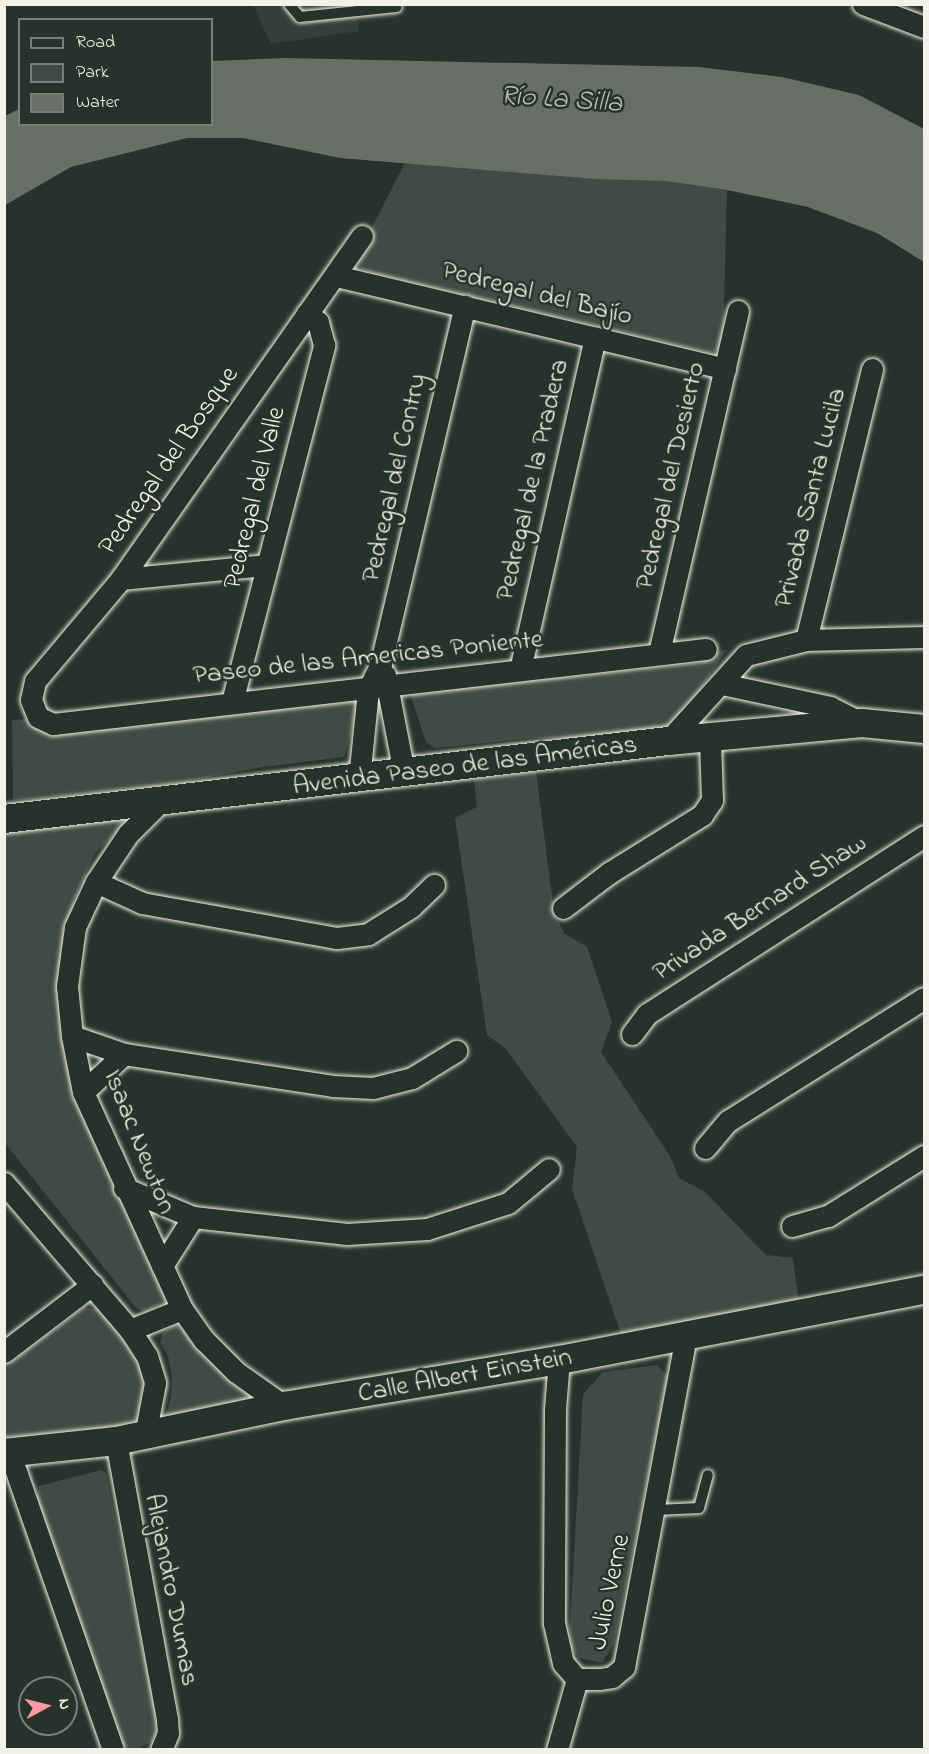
<!DOCTYPE html>
<meta charset="utf-8">
<style>
body{margin:0}
#map{position:relative;width:929px;height:1754px;overflow:hidden;background:#26332d;font-family:"Indie Flower",sans-serif}
div>[style]{position:absolute}
.built>*{inset:0;background:#333f39}
.green>*{inset:0;background:#414b45}
.water>*{inset:0;background:#676f68}
.roads{filter:drop-shadow(0 0 2px #f4f1e8) drop-shadow(0 0 2px #f4f1e8)}
.lane>*{height:10px;margin:-5px;padding:0 5px;transform-origin:5px;border-radius:5px;background:#26332d}
.street>*{height:21px;margin:-10.5px;padding:0 10.5px;transform-origin:10.5px;border-radius:10.5px;background:#26332d}
.secondary>*{height:28px;margin:-14px;padding:0 14px;transform-origin:14px;border-radius:14px;background:#26332d}
span{translate:-50% -50%;white-space:nowrap;text-align:center;line-height:1.15;-webkit-text-stroke:5px #26332d;paint-order:stroke}
.street-label{font-size:27px;color:#f4f1e8}
.water-label{font-size:28px;color:#bcbdb5;font-style:italic}
.frame{position:absolute;inset:0;border:6px solid #f4f1e8;pointer-events:none}
.legend{position:absolute;left:18px;top:18px;width:195px;height:108px;box-sizing:border-box;background:#26332d;border:2px solid #787f78;margin:0;padding:8px 10px;list-style:none;font-size:18px;color:#f4f1e8}
.legend li{display:flex;align-items:center;gap:12px;height:30px}
.legend b{width:30px;border:2px solid #787f78}
.north{position:absolute;left:18px;top:1676px;width:60px;height:60px;box-sizing:border-box;background:#26332d;border:2px solid #787f78;border-radius:50%;rotate:83deg;font-size:16px;font-weight:700;line-height:24px;text-align:center;color:#f4f1e8}
.north::after{content:'';display:block;margin:auto;width:21px;height:27px;background:#ff9aa2;clip-path:polygon(50% 0,100% 100%,50% 72%,0 100%)}
</style>
<div id="map">
<div class="built">
<i style="clip-path:polygon(253px 5px,355px 5px,359px 31px,271px 44px)"></i>
</div>
<div class="green">
<i style="clip-path:polygon(405px 163px,666px 181px,727px 190px,723px 344px,713px 353px,366px 271px,359px 267px,357px 256px)"></i>
<i style="clip-path:polygon(727px 650px,675px 727px,614px 738px,532px 738px,435px 748px,426px 742px,410px 694px,702px 663px,715px 651px)"></i>
<i style="clip-path:polygon(361px 699px,344px 757px,256px 768px,185px 782px,13px 801px,12px 720px)"></i>
<i style="clip-path:polygon(536px 772px,554px 911px,564px 933px,587px 947px,612px 1022px,601px 1052px,670px 1156px,679px 1178px,705px 1192px,766px 1255px,793px 1258px,799px 1304px,621px 1334px,572px 1189px,577px 1147px,506px 1049px,487px 1035px,455px 818px,477px 807px,474px 780px)"></i>
<i style="clip-path:polygon(122px 819px,124px 825px,95px 853px,75px 898px,68px 947px,72px 1058px,166px 1288px,165px 1301px,145px 1312px,136px 1308px,5px 1143px,4px 832px)"></i>
<i style="clip-path:polygon(84px 1308px,104px 1309px,151px 1371px,138px 1419px,116px 1430px,44px 1439px,5px 1436px,5px 1367px)"></i>
<i style="clip-path:polygon(174px 1326px,184px 1327px,207px 1358px,231px 1380px,260px 1396px,257px 1402px,165px 1416px,171px 1398px,172px 1377px,168px 1356px,160px 1342px,163px 1332px)"></i>
<i style="clip-path:polygon(657px 1365px,668px 1377px,614px 1644px,602px 1663px,579px 1658px,569px 1643px,583px 1394px,603px 1372px)"></i>
<i style="clip-path:polygon(101px 1470px,106px 1473px,159px 1726px,152px 1741px,138px 1749px,123px 1747px,113px 1735px,35px 1510px,39px 1486px)"></i>
</div>
<div class="water">
<i style="clip-path:polygon(285px 58px,698px 67px,782px 77px,859px 95px,924px 129px,924px 262px,877px 233px,808px 207px,727px 190px,666px 181px,596px 179px,340px 158px,243px 138px,187px 138px,71px 167px,5px 205px,5px 116px,19px 109px,20px 124px,212px 124px,212px 61px)"></i>
</div>
<div class="roads">
<div class="lane">
<i style="left:289px;top:4px;width:17px;rotate:50deg"></i>
<i style="left:300px;top:17px;width:97px;rotate:-5.9deg"></i>
<i style="left:656px;top:1510px;width:43px;rotate:-2.7deg"></i>
<i style="left:699px;top:1508px;width:34px;rotate:-75deg"></i>
</div>
<div class="street">
<i style="left:863px;top:4px;width:65px;rotate:20.7deg"></i>
<i style="left:362px;top:236px;width:419px;rotate:125.1deg"></i>
<i style="left:121px;top:579px;width:133px;rotate:130.1deg"></i>
<i style="left:35px;top:681px;width:19px;rotate:102deg"></i>
<i style="left:31px;top:700px;width:18px;rotate:68deg"></i>
<i style="left:38px;top:717px;width:17px;rotate:25deg"></i>
<i style="left:53px;top:724px;width:657px;rotate:-6.55deg"></i>
<i style="left:336px;top:276px;width:400px;rotate:13.4deg"></i>
<i style="left:121px;top:579px;width:147px;rotate:-5.5deg"></i>
<i style="left:806px;top:640px;width:279px;rotate:-76.3deg"></i>
<i style="left:659px;top:653px;width:351px;rotate:-77deg"></i>
<i style="left:520px;top:670px;width:341px;rotate:-77.3deg"></i>
<i style="left:385px;top:675px;width:100px;rotate:79deg"></i>
<i style="left:722px;top:684px;width:110px;rotate:12deg"></i>
<i style="left:830px;top:707px;width:36px;rotate:27deg"></i>
<i style="left:232px;top:702px;width:369px;rotate:-75.5deg"></i>
<i style="left:324px;top:345px;width:24px;rotate:-105deg"></i>
<i style="left:318px;top:322px;width:14px;rotate:-146deg"></i>
<i style="left:668px;top:741px;width:116px;rotate:-47.8deg"></i>
<i style="left:746px;top:655px;width:62px;rotate:-14deg"></i>
<i style="left:806px;top:640px;width:118px;rotate:-1.5deg"></i>
<i style="left:359px;top:779px;width:89px;rotate:-84.2deg"></i>
<i style="left:368px;top:690px;width:30px;rotate:-64deg"></i>
<i style="left:381px;top:663px;width:367px;rotate:-76.8deg"></i>
<i style="left:159px;top:803px;width:44px;rotate:135deg"></i>
<i style="left:128px;top:834px;width:58px;rotate:123.7deg"></i>
<i style="left:96px;top:882px;width:50px;rotate:115deg"></i>
<i style="left:75px;top:927px;width:60px;rotate:97.7deg"></i>
<i style="left:67px;top:986px;width:50px;rotate:84.3deg"></i>
<i style="left:72px;top:1036px;width:57px;rotate:78.9deg"></i>
<i style="left:83px;top:1092px;width:239px;rotate:65.5deg"></i>
<i style="left:182px;top:1309px;width:38px;rotate:55deg"></i>
<i style="left:204px;top:1340px;width:45px;rotate:45deg"></i>
<i style="left:236px;top:1372px;width:59px;rotate:35.3deg"></i>
<i style="left:96px;top:882px;width:51px;rotate:24.5deg"></i>
<i style="left:142px;top:903px;width:198px;rotate:10.2deg"></i>
<i style="left:337px;top:938px;width:31px;rotate:-7deg"></i>
<i style="left:368px;top:934px;width:51px;rotate:-32.1deg"></i>
<i style="left:411px;top:907px;width:32px;rotate:-44deg"></i>
<i style="left:563px;top:908px;width:58px;rotate:-37.3deg"></i>
<i style="left:609px;top:873px;width:110px;rotate:-31.9deg"></i>
<i style="left:702px;top:815px;width:18px;rotate:-56deg"></i>
<i style="left:712px;top:800px;width:61px;rotate:-91.9deg"></i>
<i style="left:632px;top:1034px;width:25px;rotate:-53deg"></i>
<i style="left:647px;top:1014px;width:329px;rotate:-32.7deg"></i>
<i style="left:72px;top:1036px;width:55px;rotate:19.1deg"></i>
<i style="left:124px;top:1054px;width:211px;rotate:8.7deg"></i>
<i style="left:333px;top:1086px;width:40px;rotate:2.9deg"></i>
<i style="left:373px;top:1088px;width:40px;rotate:-14.4deg"></i>
<i style="left:412px;top:1078px;width:52px;rotate:-31.5deg"></i>
<i style="left:83px;top:1092px;width:56px;rotate:-42.8deg"></i>
<i style="left:705px;top:1148px;width:35px;rotate:-50deg"></i>
<i style="left:728px;top:1121px;width:231px;rotate:-32.1deg"></i>
<i style="left:4px;top:1183px;width:194px;rotate:49.4deg"></i>
<i style="left:130px;top:1330px;width:31px;rotate:57deg"></i>
<i style="left:147px;top:1356px;width:28px;rotate:73deg"></i>
<i style="left:155px;top:1383px;width:54px;rotate:100.7deg"></i>
<i style="left:124px;top:1188px;width:75px;rotate:22.8deg"></i>
<i style="left:193px;top:1217px;width:155px;rotate:6.3deg"></i>
<i style="left:347px;top:1234px;width:80px;rotate:-3.6deg"></i>
<i style="left:427px;top:1229px;width:85px;rotate:-17.8deg"></i>
<i style="left:508px;top:1203px;width:53px;rotate:-39.7deg"></i>
<i style="left:792px;top:1226px;width:37px;rotate:-16deg"></i>
<i style="left:828px;top:1216px;width:113px;rotate:-32deg"></i>
<i style="left:162px;top:1266px;width:58px;rotate:-57.7deg"></i>
<i style="left:130px;top:1330px;width:56px;rotate:-22deg"></i>
<i style="left:4px;top:1352px;width:111px;rotate:-37.3deg"></i>
<i style="left:559px;top:1360px;width:49px;rotate:94.7deg"></i>
<i style="left:555px;top:1409px;width:214px;rotate:90.3deg"></i>
<i style="left:554px;top:1623px;width:41px;rotate:77.3deg"></i>
<i style="left:563px;top:1663px;width:21px;rotate:49deg"></i>
<i style="left:577px;top:1679px;width:23px"></i>
<i style="left:600px;top:1679px;width:12px;rotate:-9deg"></i>
<i style="left:612px;top:1677px;width:16px;rotate:-40deg"></i>
<i style="left:624px;top:1667px;width:337px;rotate:-79.4deg"></i>
<i style="left:116px;top:1441px;width:284px;rotate:79.6deg"></i>
<i style="left:167px;top:1720px;width:13px;rotate:86deg"></i>
<i style="left:168px;top:1733px;width:18px;rotate:112deg"></i>
<i style="left:10px;top:1454px;width:313px;rotate:70.8deg"></i>
<i style="left:557px;top:1750px;width:74px;rotate:-74.3deg"></i>
</div>
<div class="secondary">
<i style="left:4px;top:819px;width:669px;rotate:-6.7deg"></i>
<i style="left:668px;top:741px;width:195px;rotate:-5.3deg"></i>
<i style="left:862px;top:723px;width:62px;rotate:5.5deg"></i>
<i style="left:4px;top:1453px;width:113px;rotate:-6.1deg"></i>
<i style="left:116px;top:1441px;width:172px;rotate:-11.8deg"></i>
<i style="left:284px;top:1406px;width:279px;rotate:-9.5deg"></i>
<i style="left:559px;top:1360px;width:372px;rotate:-10.9deg"></i>
</div>
</div>
<div class="street-label">
<span style="left:537px;top:294px;rotate:14deg">Pedregal del Bajío</span>
<span style="left:169px;top:461px;rotate:-55deg">Pedregal del Bosque</span>
<span style="left:671px;top:476px;rotate:-77deg">Pedregal del Desierto</span>
<span style="left:395px;top:478px;rotate:-77deg">Pedregal del Contry</span>
<span style="left:533px;top:480px;rotate:-77deg">Pedregal de la Pradera</span>
<span style="left:255px;top:498px;rotate:-76deg">Pedregal del Valle</span>
<span style="left:811px;top:498px;rotate:-76deg">Privada Santa Lucila</span>
<span style="left:368px;top:658px;rotate:-6deg">Paseo de las Americas Poniente</span>
<span style="left:465px;top:766px;rotate:-7deg">Avenida Paseo de las Américas</span>
<span style="left:760px;top:908px;rotate:-33deg">Privada Bernard Shaw</span>
<span style="left:139px;top:1142px;rotate:68deg">Isaac Newton</span>
<span style="left:465px;top:1376px;rotate:-10deg">Calle Albert Einstein</span>
<span style="left:171px;top:1590px;rotate:79deg">Alejandro Dumas</span>
<span style="left:610px;top:1592px;rotate:-78deg">Julio Verne</span>
</div>
<div class="water-label">
<span style="left:561px;top:101px;rotate:4deg">Río La Silla</span>
</div>
<div class="frame"></div>
<ul class="legend">
<li><b style="height:8px;background:#26332d"></b>Road</li>
<li><b style="height:16px;background:#414b45"></b>Park</li>
<li><b style="height:16px;background:#676f68"></b>Water</li>
</ul>
<div class="north">N</div>
</div>
